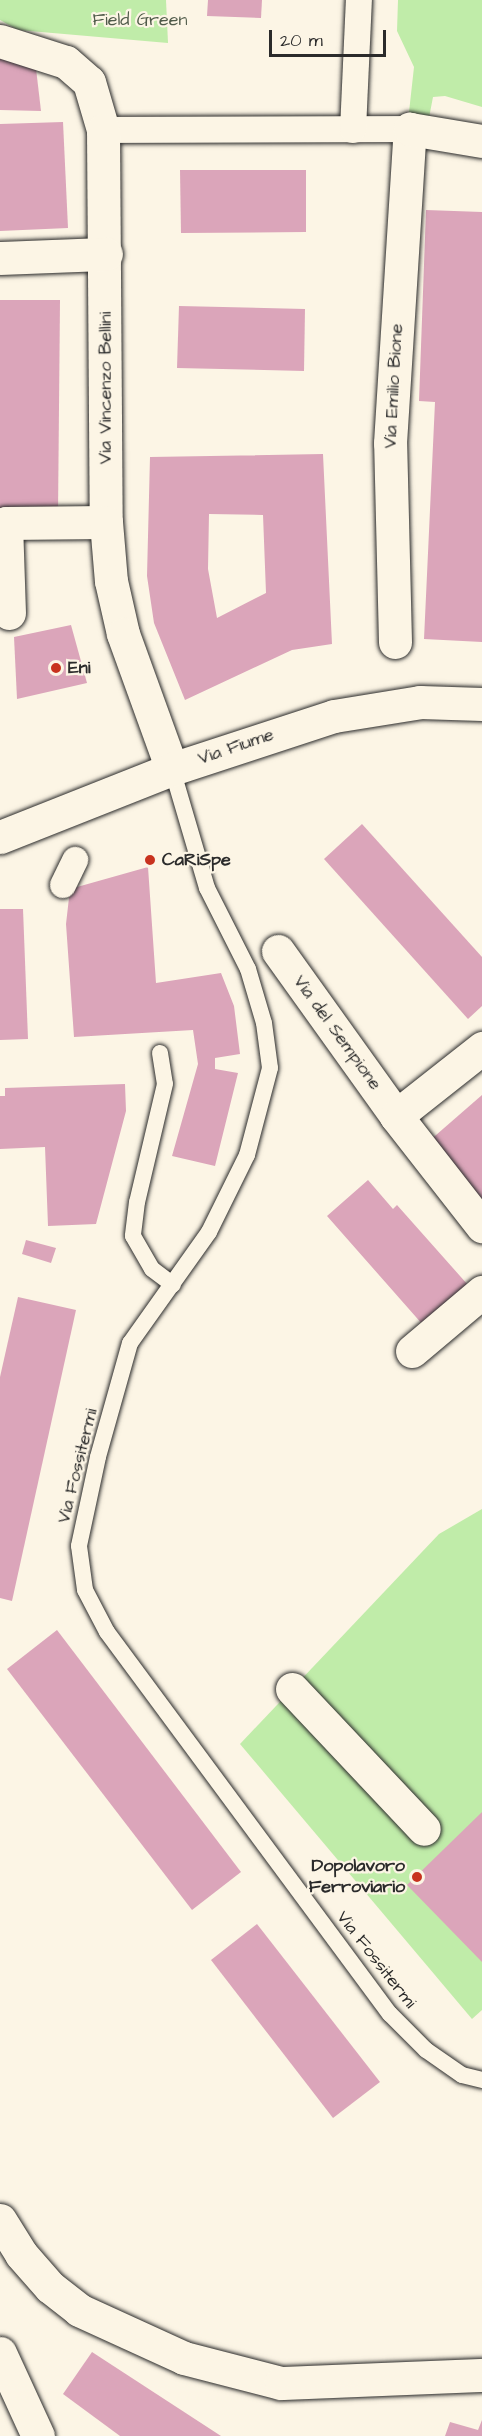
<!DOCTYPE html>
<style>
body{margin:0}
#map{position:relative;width:482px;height:2436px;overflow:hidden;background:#fcf5e5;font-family:"Architects Daughter",sans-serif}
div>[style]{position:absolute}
.green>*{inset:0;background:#c0eca9}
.building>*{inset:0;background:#dba5ba}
.roads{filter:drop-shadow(0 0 2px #2b2b2b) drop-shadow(0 0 2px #2b2b2b)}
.service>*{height:16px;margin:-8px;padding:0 8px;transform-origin:8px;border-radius:8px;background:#fcf5e5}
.pedestrian>*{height:26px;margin:-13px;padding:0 13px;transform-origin:13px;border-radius:13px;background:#fcf5e5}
.minor>*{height:33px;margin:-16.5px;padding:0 16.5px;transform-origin:16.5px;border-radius:16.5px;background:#fcf5e5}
.secondary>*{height:33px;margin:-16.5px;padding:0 16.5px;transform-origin:16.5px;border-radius:16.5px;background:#fcf5e5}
.dots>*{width:16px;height:16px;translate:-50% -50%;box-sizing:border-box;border:3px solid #fcf5e5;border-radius:50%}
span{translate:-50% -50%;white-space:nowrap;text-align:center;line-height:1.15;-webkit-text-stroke:4.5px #fcf5e5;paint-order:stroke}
.park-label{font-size:18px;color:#505b4a}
.street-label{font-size:18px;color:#2b2b2b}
.poi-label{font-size:18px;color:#2b2b2b;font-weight:700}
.left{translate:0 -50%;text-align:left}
.right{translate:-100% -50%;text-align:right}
.scale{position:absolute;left:269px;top:30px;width:117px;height:27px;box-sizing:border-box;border:3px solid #2b2b2b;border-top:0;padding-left:8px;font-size:18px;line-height:21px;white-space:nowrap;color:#2b2b2b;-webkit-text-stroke:4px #fcf5e5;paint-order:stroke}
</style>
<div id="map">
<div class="green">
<i style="clip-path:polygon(0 0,166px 0,168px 43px,18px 30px,0 20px)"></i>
<i style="clip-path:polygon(398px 0,482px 0,482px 107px,445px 96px,433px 97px,428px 123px,408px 121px,414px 67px,397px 31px)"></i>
<i style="clip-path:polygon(482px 1509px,482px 2010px,472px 2019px,240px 1744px,439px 1534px)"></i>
</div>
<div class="building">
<i style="clip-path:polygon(208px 0,262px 0,261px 18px,207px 16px)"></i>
<i style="clip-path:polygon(0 59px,35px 60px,41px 111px,0 110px)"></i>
<i style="clip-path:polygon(63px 122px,68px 228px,0 231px,0 124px)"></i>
<i style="clip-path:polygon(180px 170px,306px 170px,306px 232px,181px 233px)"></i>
<i style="clip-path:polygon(426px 210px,482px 212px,482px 642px,424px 639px,435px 402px,419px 401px)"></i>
<i style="clip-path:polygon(0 300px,60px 300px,58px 515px,0 515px)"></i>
<i style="clip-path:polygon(179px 306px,305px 309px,304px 371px,177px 368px)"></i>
<i style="clip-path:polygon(evenodd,323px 454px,332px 644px,292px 650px,185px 700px,154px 623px,147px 576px,150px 457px,323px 454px,209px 514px,263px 515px,266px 593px,217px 618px,208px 569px,209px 514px)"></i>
<i style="clip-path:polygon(71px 625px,87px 683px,17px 699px,14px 637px)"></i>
<i style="clip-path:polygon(362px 824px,482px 957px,482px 1006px,468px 1019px,324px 859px)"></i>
<i style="clip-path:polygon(148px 867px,156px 983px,221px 973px,234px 1006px,240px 1054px,215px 1058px,215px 1069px,238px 1073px,215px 1166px,172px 1156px,198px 1064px,193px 1030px,74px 1037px,66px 924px,70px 889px)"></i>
<i style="clip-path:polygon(0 909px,23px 909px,28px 1039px,0 1040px)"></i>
<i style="clip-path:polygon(125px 1084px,126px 1111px,96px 1224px,48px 1226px,45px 1147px,0 1149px,0 1096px,5px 1096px,5px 1088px)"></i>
<i style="clip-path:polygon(482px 1095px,482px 1205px,428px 1142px)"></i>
<i style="clip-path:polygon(368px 1180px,393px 1209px,397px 1205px,468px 1285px,423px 1325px,327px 1216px)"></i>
<i style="clip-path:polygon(26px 1240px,56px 1248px,51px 1263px,22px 1254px)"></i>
<i style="clip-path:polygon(18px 1297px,76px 1310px,12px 1601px,0 1598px,0 1377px)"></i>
<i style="clip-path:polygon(57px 1630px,241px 1872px,192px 1910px,7px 1669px)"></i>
<i style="clip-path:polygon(482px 1812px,482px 1962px,407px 1885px)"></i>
<i style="clip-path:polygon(257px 1924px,380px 2082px,333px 2118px,211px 1960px)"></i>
<i style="clip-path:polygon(92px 2352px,221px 2436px,120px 2436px,63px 2394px)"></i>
<i style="clip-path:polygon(482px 2420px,482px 2436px,445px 2436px,450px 2422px,478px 2430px)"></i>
</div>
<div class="roads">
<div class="service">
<i style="left:172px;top:769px;width:124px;rotate:73.6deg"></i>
<i style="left:207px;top:888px;width:91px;rotate:63.2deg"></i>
<i style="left:248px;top:969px;width:56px;rotate:73.5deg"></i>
<i style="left:264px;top:1023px;width:45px;rotate:82.4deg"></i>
<i style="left:270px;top:1068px;width:90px;rotate:104.8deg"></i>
<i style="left:247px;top:1155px;width:86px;rotate:116.3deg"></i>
<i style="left:209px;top:1232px;width:136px;rotate:125.4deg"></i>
<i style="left:130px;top:1343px;width:118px;rotate:105.7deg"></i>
<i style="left:98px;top:1457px;width:91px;rotate:102.1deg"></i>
<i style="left:79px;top:1546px;width:44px;rotate:82.2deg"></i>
<i style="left:85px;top:1590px;width:47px;rotate:62.4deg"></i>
<i style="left:107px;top:1632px;width:475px;rotate:53.5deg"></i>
<i style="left:390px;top:2014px;width:51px;rotate:45deg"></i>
<i style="left:426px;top:2050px;width:44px;rotate:34.8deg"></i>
<i style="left:462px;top:2075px;width:21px;rotate:14deg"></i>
<i style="left:160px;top:1053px;width:31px;rotate:81deg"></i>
<i style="left:165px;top:1084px;width:121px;rotate:103.3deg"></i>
<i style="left:137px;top:1202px;width:34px;rotate:97deg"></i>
<i style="left:133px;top:1236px;width:38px;rotate:60deg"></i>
<i style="left:152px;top:1269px;width:26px;rotate:37deg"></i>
</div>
<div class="pedestrian">
<i style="left:103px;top:130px;width:307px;rotate:-0.2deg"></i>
<i style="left:353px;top:130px;width:130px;rotate:-87.4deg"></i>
<i style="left:63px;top:885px;width:28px;rotate:-64deg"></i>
</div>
<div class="minor">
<i style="left:0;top:41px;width:69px;rotate:17.7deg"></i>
<i style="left:66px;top:62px;width:30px;rotate:41deg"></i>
<i style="left:89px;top:82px;width:50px;rotate:73.7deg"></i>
<i style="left:103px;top:130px;width:392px;rotate:89.6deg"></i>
<i style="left:0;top:258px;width:106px;rotate:-2.2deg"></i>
<i style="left:9px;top:613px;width:90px;rotate:-91.9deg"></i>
<i style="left:6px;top:523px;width:100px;rotate:-0.6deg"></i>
<i style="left:106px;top:522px;width:59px;rotate:85.2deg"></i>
<i style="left:111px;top:581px;width:54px;rotate:77.2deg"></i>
<i style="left:123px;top:634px;width:144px;rotate:70.1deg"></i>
<i style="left:395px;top:642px;width:199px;rotate:-91.4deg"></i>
<i style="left:390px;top:443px;width:315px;rotate:-86.4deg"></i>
<i style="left:410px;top:129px;width:73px;rotate:9.5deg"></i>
<i style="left:278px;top:951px;width:203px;rotate:54.4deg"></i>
<i style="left:396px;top:1116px;width:140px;rotate:52deg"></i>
<i style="left:396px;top:1116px;width:110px;rotate:-38.3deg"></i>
<i style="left:412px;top:1351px;width:92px;rotate:-40.1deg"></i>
<i style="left:292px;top:1689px;width:192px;rotate:46.7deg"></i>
<i style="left:0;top:2220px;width:40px;rotate:58deg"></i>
<i style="left:21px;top:2254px;width:44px;rotate:48.7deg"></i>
<i style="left:50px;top:2287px;width:37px;rotate:38deg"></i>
<i style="left:79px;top:2310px;width:115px;rotate:24.6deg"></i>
<i style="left:184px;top:2358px;width:100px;rotate:14.5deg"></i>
<i style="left:281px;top:2383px;width:201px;rotate:-2.3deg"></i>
<i style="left:0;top:2353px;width:91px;rotate:65.4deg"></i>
</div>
<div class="secondary">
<i style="left:0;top:837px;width:185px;rotate:-21.6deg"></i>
<i style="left:172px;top:769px;width:170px;rotate:-18.1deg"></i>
<i style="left:334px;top:716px;width:87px;rotate:-9.2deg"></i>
<i style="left:420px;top:702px;width:62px;rotate:1.8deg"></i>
</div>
</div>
<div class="dots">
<i style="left:56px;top:668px;background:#c8321e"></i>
<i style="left:150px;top:860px;background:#c8321e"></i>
<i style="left:417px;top:1877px;background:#c8321e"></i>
</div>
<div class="park-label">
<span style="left:140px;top:20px">Field Green</span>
</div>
<div class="street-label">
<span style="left:394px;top:386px;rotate:-87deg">Via Emilio Bione</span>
<span style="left:106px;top:388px;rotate:-90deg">Via Vincenzo Bellini</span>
<span style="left:236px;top:747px;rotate:-19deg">Via Fiume</span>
<span style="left:337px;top:1033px;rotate:54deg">Via del Sempione</span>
<span style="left:78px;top:1466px;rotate:-76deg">Via Fossitermi</span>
<span style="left:376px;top:1960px;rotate:52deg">Via Fossitermi</span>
</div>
<div class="poi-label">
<span class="left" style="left:68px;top:668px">Eni</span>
<span class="left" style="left:162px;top:860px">CaRiSpe</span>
<span class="right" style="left:405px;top:1877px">Dopolavoro<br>Ferroviario</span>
</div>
<div class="scale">20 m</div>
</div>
